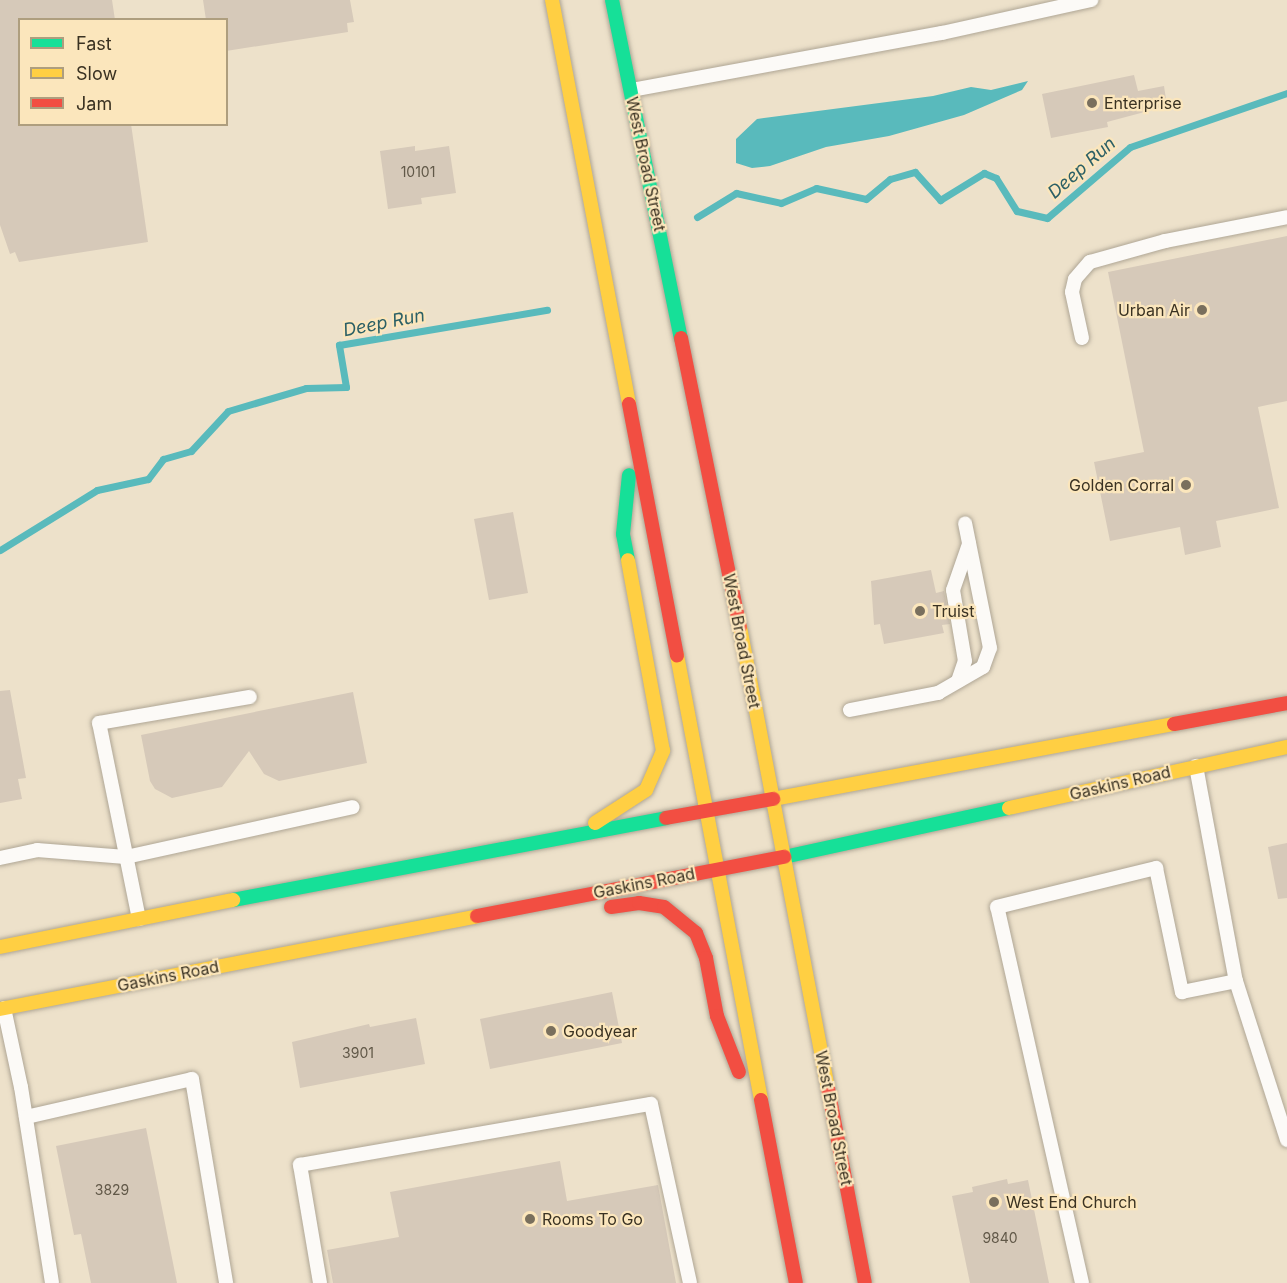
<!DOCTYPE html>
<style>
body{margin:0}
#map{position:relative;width:1287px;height:1283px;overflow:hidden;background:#ede1ca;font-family:Inter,sans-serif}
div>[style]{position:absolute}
.water>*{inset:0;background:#59babc}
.stream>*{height:7px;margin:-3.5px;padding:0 3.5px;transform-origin:3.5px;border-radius:3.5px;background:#59babc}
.building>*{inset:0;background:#d6c9b9}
.roads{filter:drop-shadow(0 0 2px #afa695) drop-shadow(0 0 2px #afa695)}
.lane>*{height:14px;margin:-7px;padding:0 7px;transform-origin:7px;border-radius:7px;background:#fcfaf7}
.fast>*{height:14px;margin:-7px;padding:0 7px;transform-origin:7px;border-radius:7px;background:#16e098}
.slow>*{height:14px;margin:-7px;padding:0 7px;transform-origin:7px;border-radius:7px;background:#ffcf43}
.jam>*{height:14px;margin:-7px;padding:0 7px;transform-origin:7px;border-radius:7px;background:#f24e42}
.dots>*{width:16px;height:16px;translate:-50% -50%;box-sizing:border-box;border:3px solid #fbe6bc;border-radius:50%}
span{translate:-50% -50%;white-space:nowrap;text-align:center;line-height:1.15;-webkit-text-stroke:4.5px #fbe6bc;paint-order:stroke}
.number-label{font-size:14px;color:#615848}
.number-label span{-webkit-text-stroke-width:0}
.poi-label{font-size:16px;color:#3a3222}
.left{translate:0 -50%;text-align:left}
.right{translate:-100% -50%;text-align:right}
.street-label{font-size:16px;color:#3a3222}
.water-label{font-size:18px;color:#2c6066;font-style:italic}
.legend{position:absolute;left:18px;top:18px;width:210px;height:108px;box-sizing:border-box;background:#fbe6bc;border:2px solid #ae9e7e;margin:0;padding:8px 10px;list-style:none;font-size:18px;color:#3a3222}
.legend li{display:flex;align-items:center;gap:12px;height:30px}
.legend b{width:30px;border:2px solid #ae9e7e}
</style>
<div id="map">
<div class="water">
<i style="clip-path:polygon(1028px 81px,1022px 90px,964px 115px,889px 136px,826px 147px,770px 166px,752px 168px,736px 163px,736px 139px,757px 119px,933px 96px,971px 87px,991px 90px)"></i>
</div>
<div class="stream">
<i style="left:697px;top:217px;width:46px;rotate:-31.6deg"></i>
<i style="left:736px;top:193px;width:46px;rotate:12.5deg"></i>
<i style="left:781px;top:203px;width:38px;rotate:-23deg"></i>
<i style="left:816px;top:188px;width:51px;rotate:12.4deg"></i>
<i style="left:866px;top:199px;width:31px;rotate:-40deg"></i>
<i style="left:890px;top:179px;width:26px;rotate:-16deg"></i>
<i style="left:915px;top:172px;width:38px;rotate:48deg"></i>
<i style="left:940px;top:200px;width:52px;rotate:-31.5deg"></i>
<i style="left:984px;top:173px;width:13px;rotate:23deg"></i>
<i style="left:996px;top:178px;width:39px;rotate:58deg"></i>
<i style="left:1017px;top:211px;width:31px;rotate:13deg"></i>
<i style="left:1047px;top:218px;width:109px;rotate:-40.5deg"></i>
<i style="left:1130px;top:147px;width:166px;rotate:-19deg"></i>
<i style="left:0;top:550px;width:114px;rotate:-31.7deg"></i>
<i style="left:97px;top:490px;width:52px;rotate:-12.2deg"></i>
<i style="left:148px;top:479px;width:25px;rotate:-53deg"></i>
<i style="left:163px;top:459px;width:29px;rotate:-16deg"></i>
<i style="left:191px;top:451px;width:54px;rotate:-47.2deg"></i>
<i style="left:228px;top:411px;width:81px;rotate:-16.4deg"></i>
<i style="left:306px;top:388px;width:40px;rotate:-1.4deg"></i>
<i style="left:346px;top:387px;width:43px;rotate:-99.5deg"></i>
<i style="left:339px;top:345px;width:211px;rotate:-9.6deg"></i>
</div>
<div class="building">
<i style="clip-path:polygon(0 0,112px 0,115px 20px,20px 20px,20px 124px,131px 124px,148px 242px,19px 262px,15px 252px,10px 254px,0 225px)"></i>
<i style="clip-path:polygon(203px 0,350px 0,354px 22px,347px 23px,348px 32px,226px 51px,226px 20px,206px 20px)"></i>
<i style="clip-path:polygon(1134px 75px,1138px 91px,1164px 86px,1167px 106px,1107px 122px,1108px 127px,1051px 138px,1042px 94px)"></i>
<i style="clip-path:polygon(415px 146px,415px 151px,449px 146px,456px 193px,421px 198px,422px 204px,388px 209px,380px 151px)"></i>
<i style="clip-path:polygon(1287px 236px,1287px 401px,1258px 407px,1279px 508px,1216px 521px,1221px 547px,1185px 555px,1180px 527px,1110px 541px,1094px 462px,1144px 452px,1108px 272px)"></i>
<i style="clip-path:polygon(513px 512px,528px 593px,489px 600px,474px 519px)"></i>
<i style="clip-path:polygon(931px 570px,936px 593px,944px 591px,950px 624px,942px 625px,944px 633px,884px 644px,880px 624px,874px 625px,871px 581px)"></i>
<i style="clip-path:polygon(10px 690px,26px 778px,18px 779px,22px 799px,0 803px,0 691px)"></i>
<i style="clip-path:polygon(353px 692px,367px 763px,279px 781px,264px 774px,249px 751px,222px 787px,172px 798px,155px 789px,150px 781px,141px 735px)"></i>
<i style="clip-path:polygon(1287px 843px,1287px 898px,1278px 899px,1268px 847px)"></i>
<i style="clip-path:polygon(612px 992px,622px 1043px,490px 1069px,480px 1019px)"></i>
<i style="clip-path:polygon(416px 1018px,425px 1064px,300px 1088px,292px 1042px,369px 1024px,370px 1027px)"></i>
<i style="clip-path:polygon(146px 1128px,177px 1283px,91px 1283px,81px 1234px,74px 1235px,56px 1146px)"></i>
<i style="clip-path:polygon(560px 1161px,567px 1201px,658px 1185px,676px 1283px,333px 1283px,327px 1250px,399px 1237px,390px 1192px)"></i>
<i style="clip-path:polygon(1007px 1179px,1008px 1184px,1028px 1180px,1049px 1283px,970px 1283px,952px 1196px,973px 1192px,972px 1187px)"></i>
</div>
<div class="roads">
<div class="lane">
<i style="left:631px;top:90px;width:316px;rotate:-10.4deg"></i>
<i style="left:942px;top:33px;width:153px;rotate:-12.5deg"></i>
<i style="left:1082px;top:338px;width:47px;rotate:-102.3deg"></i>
<i style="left:1072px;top:292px;width:13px;rotate:-77deg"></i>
<i style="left:1075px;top:279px;width:23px;rotate:-49deg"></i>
<i style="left:1090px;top:262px;width:78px;rotate:-15.6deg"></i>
<i style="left:1165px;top:241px;width:124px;rotate:-11.1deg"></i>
<i style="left:958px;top:681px;width:21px;rotate:-71deg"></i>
<i style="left:965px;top:661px;width:72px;rotate:-99.6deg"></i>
<i style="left:953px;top:590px;width:49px;rotate:-70.8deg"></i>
<i style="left:850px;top:710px;width:90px;rotate:-10.9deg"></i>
<i style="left:938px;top:693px;width:52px;rotate:-30deg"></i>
<i style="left:983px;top:667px;width:20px;rotate:-70deg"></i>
<i style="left:990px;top:648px;width:127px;rotate:-101.3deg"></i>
<i style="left:1196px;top:766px;width:219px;rotate:79.5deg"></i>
<i style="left:1236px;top:981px;width:167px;rotate:72.2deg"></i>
<i style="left:0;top:858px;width:38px;rotate:-12deg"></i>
<i style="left:37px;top:850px;width:89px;rotate:4.5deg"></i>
<i style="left:126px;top:857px;width:232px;rotate:-12.4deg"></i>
<i style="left:139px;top:919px;width:200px;rotate:-101.5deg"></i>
<i style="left:99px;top:723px;width:153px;rotate:-9.8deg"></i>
<i style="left:4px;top:1008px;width:81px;rotate:77.9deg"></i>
<i style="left:21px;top:1087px;width:198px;rotate:81deg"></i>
<i style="left:26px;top:1117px;width:170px;rotate:-12.9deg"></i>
<i style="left:192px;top:1079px;width:207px;rotate:80.5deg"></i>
<i style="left:320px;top:1283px;width:120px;rotate:-99.6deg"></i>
<i style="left:300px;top:1165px;width:356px;rotate:-9.9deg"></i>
<i style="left:651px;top:1104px;width:183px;rotate:77.7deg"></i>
<i style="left:1082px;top:1283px;width:385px;rotate:-102.7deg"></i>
<i style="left:997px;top:907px;width:164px;rotate:-13.8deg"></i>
<i style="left:1156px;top:868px;width:127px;rotate:78.2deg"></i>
<i style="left:1182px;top:992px;width:55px;rotate:-11.5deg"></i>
</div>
<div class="fast">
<i style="left:612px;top:0;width:345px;rotate:78.5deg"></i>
<i style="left:628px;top:560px;width:26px;rotate:-101deg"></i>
<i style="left:623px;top:534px;width:59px;rotate:-84.2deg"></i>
<i style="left:784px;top:857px;width:230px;rotate:-12.3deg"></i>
<i style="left:233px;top:900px;width:441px;rotate:-10.7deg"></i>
</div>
<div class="slow">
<i style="left:552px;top:0;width:411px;rotate:79.2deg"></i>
<i style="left:740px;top:627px;width:469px;rotate:79.2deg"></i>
<i style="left:677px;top:655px;width:453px;rotate:79.3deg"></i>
<i style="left:773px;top:799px;width:408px;rotate:-10.6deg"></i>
<i style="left:1009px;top:808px;width:285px;rotate:-12.4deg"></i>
<i style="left:595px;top:823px;width:61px;rotate:-32.9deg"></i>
<i style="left:646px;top:790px;width:43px;rotate:-66.4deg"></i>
<i style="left:663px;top:751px;width:194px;rotate:-100.4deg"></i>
<i style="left:0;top:947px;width:238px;rotate:-11.4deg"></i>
<i style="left:0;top:1009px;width:486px;rotate:-11deg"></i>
</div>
<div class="jam">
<i style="left:681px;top:338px;width:295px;rotate:78.5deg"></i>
<i style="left:629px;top:404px;width:256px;rotate:79.2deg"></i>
<i style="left:1174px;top:724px;width:115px;rotate:-10.5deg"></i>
<i style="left:666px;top:818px;width:109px;rotate:-10.1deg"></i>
<i style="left:611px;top:907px;width:28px;rotate:-8deg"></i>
<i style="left:639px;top:903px;width:25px;rotate:9deg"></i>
<i style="left:664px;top:907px;width:41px;rotate:39.1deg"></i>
<i style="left:696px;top:933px;width:27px;rotate:68deg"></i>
<i style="left:706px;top:958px;width:59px;rotate:79.3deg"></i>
<i style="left:717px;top:1016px;width:60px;rotate:68.6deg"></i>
<i style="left:477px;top:916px;width:313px;rotate:-10.9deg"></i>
<i style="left:828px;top:1088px;width:198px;rotate:79.3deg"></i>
<i style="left:761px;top:1100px;width:186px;rotate:79.2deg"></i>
</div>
</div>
<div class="dots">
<i style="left:1092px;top:103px;background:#796f5d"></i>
<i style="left:1202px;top:310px;background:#796f5d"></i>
<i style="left:1186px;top:485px;background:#796f5d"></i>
<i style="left:920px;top:611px;background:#796f5d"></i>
<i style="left:551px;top:1031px;background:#796f5d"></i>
<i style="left:994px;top:1202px;background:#796f5d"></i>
<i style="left:530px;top:1219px;background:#796f5d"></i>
</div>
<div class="number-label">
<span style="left:418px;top:172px">10101</span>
<span style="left:358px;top:1053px">3901</span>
<span style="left:112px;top:1190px">3829</span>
<span style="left:1000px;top:1238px">9840</span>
</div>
<div class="poi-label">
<span class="left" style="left:1104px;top:103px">Enterprise</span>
<span class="right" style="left:1190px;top:310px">Urban Air</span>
<span class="right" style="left:1174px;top:485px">Golden Corral</span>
<span class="left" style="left:932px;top:611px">Truist</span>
<span class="left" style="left:563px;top:1031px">Goodyear</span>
<span class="left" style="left:1006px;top:1202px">West End Church</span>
<span class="left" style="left:542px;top:1219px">Rooms To Go</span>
</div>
<div class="street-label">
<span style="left:646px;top:164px;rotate:78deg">West Broad Street</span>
<span style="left:742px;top:641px;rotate:79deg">West Broad Street</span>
<span style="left:1120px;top:783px;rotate:-13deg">Gaskins Road</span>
<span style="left:644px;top:883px;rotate:-11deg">Gaskins Road</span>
<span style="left:168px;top:976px;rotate:-11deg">Gaskins Road</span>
<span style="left:834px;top:1118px;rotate:79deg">West Broad Street</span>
</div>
<div class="water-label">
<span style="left:1082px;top:168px;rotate:-41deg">Deep Run</span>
<span style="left:384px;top:323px;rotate:-11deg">Deep Run</span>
</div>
<ul class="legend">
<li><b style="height:8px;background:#16e098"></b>Fast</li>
<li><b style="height:8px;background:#ffcf43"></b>Slow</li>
<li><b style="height:8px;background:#f24e42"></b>Jam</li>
</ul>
</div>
